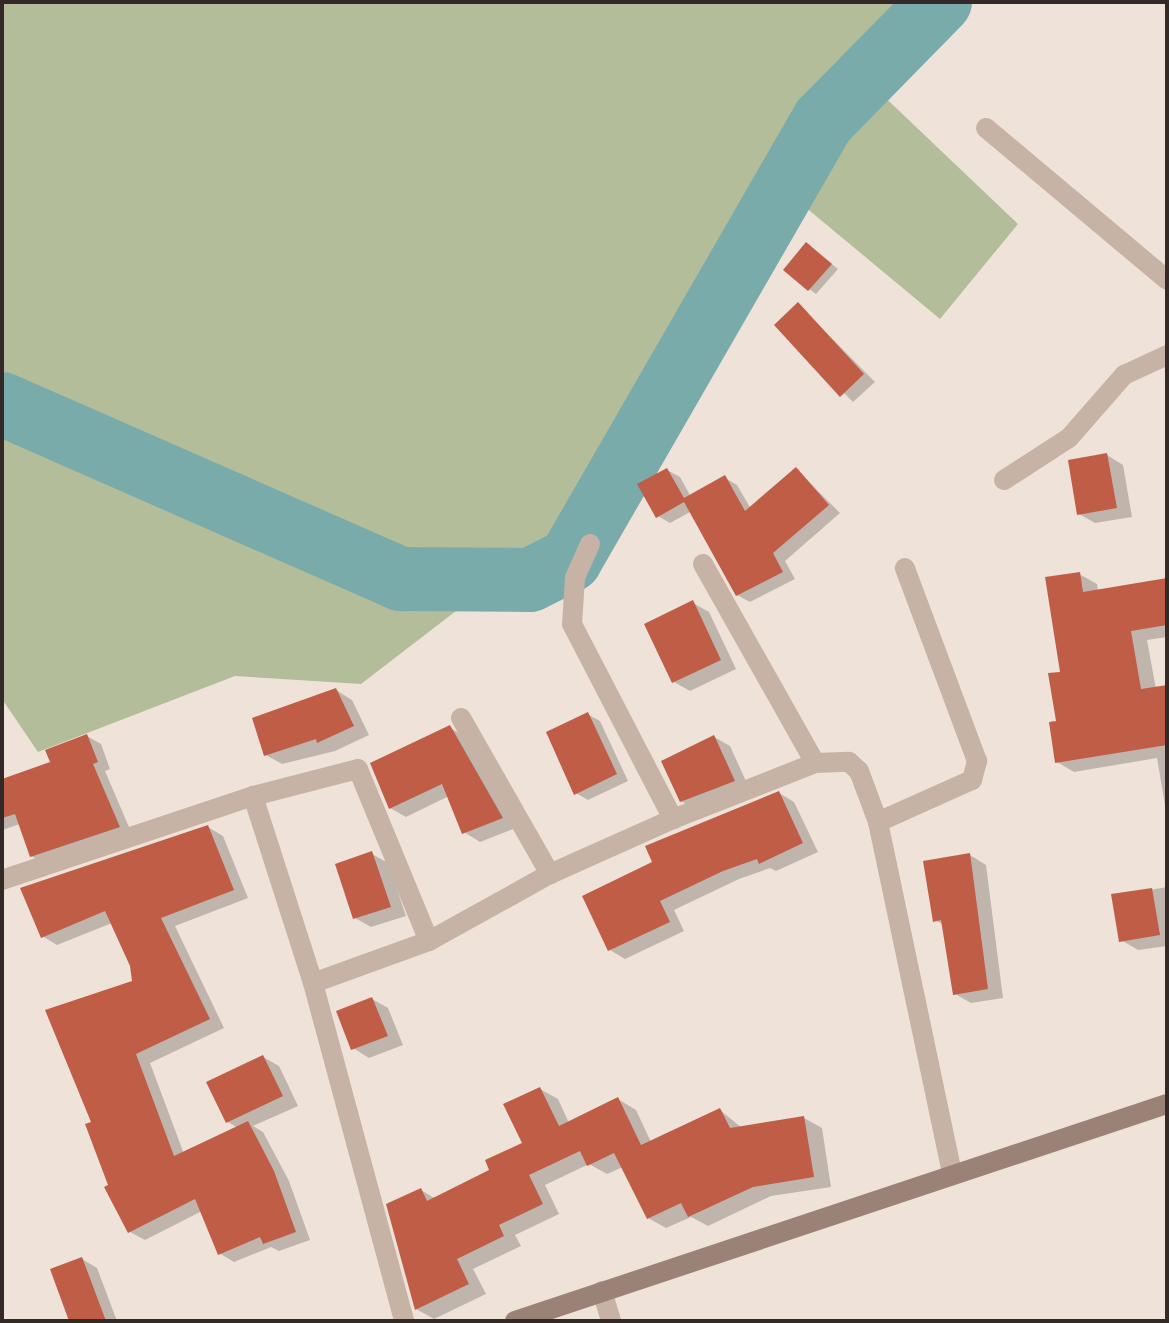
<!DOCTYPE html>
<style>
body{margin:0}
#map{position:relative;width:1169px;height:1323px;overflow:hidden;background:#efe3d9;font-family:Montserrat,sans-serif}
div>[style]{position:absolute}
.green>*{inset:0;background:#b4bd9a}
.shadow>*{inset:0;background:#0003}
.river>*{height:64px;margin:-32px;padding:0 32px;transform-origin:32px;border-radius:32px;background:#79abaa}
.building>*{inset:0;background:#bf5d47}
.street>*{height:20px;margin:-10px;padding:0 10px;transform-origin:10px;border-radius:10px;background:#c7b3a6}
.secondary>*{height:20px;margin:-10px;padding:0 10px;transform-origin:10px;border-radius:10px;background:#9a8277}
span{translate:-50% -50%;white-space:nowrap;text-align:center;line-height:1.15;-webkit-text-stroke:8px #f8eee5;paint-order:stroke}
.frame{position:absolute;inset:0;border:4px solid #332926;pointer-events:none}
</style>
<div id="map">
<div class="green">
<i style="clip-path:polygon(2px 2px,947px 2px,852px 66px,1018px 224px,940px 319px,769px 177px,683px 348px,633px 475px,361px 684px,235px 676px,38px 752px,2px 699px)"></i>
</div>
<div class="shadow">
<i style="clip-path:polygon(807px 244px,838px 269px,816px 294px,809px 289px)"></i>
<i style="clip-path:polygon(798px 304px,875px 382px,853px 402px,776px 325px)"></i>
<i style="clip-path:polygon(1107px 455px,1123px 465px,1132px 517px,1095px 523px,1079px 514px)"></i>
<i style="clip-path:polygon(796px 469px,840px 513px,785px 561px,795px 579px,750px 602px,737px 595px,692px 511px,670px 523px,658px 516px,667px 470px,680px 477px,691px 497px,725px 478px,737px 485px,751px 509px)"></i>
<i style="clip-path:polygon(1079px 574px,1097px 584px,1098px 592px,1167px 580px,1167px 637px,1147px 640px,1156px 689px,1167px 687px,1167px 817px,1157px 758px,1074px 772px,1057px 762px,1062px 673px)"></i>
<i style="clip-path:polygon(693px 603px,709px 612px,736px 669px,690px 691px,674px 682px)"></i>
<i style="clip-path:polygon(336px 690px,352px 700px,369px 735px,335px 751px,282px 764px,266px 755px)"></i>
<i style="clip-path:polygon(587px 714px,600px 721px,628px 781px,588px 800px,576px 793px)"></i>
<i style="clip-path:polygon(450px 728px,466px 737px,518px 827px,480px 842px,464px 832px,449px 796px,406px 817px,390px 808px)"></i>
<i style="clip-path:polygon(87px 736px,101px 744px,110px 769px,105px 771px,132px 834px,45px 863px,31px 856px,20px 824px,2px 830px,2px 781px,53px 764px)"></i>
<i style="clip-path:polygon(714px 737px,730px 746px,750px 790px,698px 810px,681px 801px)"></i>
<i style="clip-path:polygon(779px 793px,794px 802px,818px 852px,776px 871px,770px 868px,739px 879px,674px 910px,684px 931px,625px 959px,610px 950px,655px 863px)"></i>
<i style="clip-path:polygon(208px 827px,223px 836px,248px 898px,175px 926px,224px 1028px,150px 1063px,184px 1154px,238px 1128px,228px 1122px,263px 1057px,279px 1066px,298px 1106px,253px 1126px,263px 1132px,289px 1181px,310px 1240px,279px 1251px,271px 1247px,234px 1262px,219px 1253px,202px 1211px,145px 1240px,130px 1232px,111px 1186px,94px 1123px,135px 982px,132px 965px,112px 923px,57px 945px,42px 936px)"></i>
<i style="clip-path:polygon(372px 854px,388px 863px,406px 916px,371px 927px,355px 918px)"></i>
<i style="clip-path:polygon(970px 855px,986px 865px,1003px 998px,971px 1003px,955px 994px,944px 925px,935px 920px)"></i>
<i style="clip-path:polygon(1167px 887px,1167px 946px,1138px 950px,1121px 940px,1114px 896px)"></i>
<i style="clip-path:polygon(372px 999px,388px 1008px,403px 1045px,369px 1058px,353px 1048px)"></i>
<i style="clip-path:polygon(540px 1089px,558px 1099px,569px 1123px,618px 1099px,636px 1110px,651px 1142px,720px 1110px,742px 1128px,804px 1118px,822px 1128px,831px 1187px,771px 1196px,708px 1226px,691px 1217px,666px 1228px,648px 1218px,623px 1167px,607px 1174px,589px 1164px,545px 1185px,559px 1214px,515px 1235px,521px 1246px,473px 1269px,486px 1294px,434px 1319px,416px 1309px,421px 1190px,436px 1199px,492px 1171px,525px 1144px)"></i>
<i style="clip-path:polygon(82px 1259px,97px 1268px,117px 1321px,71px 1321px)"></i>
</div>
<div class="river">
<i style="left:2px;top:404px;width:436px;rotate:23.7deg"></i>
<i style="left:401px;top:579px;width:129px;rotate:0.4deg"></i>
<i style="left:530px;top:580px;width:45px;rotate:-26.6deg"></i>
<i style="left:570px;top:560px;width:507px;rotate:-60.04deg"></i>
<i style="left:823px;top:121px;width:167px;rotate:-45.5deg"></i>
</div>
<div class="building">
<i style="clip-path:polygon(806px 242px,832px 264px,808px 291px,783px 270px)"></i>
<i style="clip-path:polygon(798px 302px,864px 374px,840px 397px,774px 325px)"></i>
<i style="clip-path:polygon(1107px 453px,1117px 508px,1077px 515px,1068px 460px)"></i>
<i style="clip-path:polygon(796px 467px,829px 505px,773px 553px,783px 572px,736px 596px,684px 502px,656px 518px,637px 484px,667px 468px,684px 498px,725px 475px,745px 511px)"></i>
<i style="clip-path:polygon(1080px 572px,1083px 592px,1167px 578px,1167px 625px,1131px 631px,1141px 689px,1167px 685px,1167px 745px,1055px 763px,1049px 722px,1056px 721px,1048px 673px,1060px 672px,1045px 577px)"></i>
<i style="clip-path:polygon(693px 600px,721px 660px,672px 683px,644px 624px)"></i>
<i style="clip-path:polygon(336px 688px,354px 726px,317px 743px,316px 739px,264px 756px,252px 718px)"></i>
<i style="clip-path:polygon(588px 712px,617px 774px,574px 795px,546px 732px)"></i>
<i style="clip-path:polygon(450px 725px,503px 818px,462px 834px,442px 784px,389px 809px,370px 763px)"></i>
<i style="clip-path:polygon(87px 734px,98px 762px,93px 764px,120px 827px,30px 857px,15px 814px,2px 818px,2px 779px,50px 762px,45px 750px)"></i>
<i style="clip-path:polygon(714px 735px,735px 781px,680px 802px,661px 761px)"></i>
<i style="clip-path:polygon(779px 791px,803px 843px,759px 864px,757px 859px,723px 871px,660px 901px,670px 922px,608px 951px,582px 896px,652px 862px,645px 846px)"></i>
<i style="clip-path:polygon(208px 825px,234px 890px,161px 918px,210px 1019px,136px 1054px,174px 1156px,248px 1121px,274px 1171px,296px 1232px,263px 1244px,260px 1237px,218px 1255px,195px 1199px,128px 1233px,104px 1187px,108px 1185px,85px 1124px,91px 1122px,45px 1010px,132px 981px,130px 966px,105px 911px,41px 938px,20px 888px)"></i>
<i style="clip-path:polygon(372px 851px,391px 907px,353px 919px,335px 864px)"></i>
<i style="clip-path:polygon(970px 853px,988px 989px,953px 995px,941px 920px,933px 922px,923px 861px)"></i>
<i style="clip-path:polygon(1152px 888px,1160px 935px,1119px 942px,1111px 894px)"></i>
<i style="clip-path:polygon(372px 997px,388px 1036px,351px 1050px,336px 1011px)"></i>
<i style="clip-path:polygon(263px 1055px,283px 1096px,226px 1123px,206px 1082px)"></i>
<i style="clip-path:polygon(540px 1087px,559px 1126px,618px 1097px,641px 1145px,720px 1108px,730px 1128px,804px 1116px,814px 1177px,753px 1187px,688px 1217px,681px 1203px,647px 1219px,614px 1153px,587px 1166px,580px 1151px,529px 1175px,543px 1204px,499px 1225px,504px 1236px,457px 1259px,469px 1284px,415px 1310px,386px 1204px,421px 1188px,427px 1201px,489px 1170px,485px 1160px,522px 1143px,503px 1104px)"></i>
<i style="clip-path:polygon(82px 1257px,106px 1321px,69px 1321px,50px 1269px)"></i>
</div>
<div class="street">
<i style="left:986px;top:128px;width:236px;rotate:40deg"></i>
<i style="left:1004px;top:480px;width:77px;rotate:-32.9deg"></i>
<i style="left:1069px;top:438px;width:84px;rotate:-48.9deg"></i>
<i style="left:1124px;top:375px;width:47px;rotate:-24.9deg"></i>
<i style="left:590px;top:544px;width:37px;rotate:114deg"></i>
<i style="left:575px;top:578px;width:46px;rotate:93.7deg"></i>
<i style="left:572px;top:624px;width:220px;rotate:62.6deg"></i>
<i style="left:703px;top:564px;width:228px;rotate:60.6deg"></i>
<i style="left:461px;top:718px;width:180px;rotate:60.3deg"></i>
<i style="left:253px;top:796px;width:108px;rotate:-14.4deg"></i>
<i style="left:358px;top:769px;width:186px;rotate:67.6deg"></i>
<i style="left:878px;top:822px;width:103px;rotate:-24.1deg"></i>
<i style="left:972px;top:780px;width:20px;rotate:-75deg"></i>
<i style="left:977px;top:761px;width:206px;rotate:-110.5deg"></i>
<i style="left:2px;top:880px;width:265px;rotate:-18.5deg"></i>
<i style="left:253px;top:796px;width:196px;rotate:72.2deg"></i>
<i style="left:313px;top:983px;width:350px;rotate:74.9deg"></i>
<i style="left:313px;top:983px;width:123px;rotate:-19.9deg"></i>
<i style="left:429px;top:941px;width:138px;rotate:-29deg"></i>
<i style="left:550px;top:874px;width:135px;rotate:-24.1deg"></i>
<i style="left:673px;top:819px;width:153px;rotate:-21.5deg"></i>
<i style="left:815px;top:763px;width:34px;rotate:-2deg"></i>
<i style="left:849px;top:762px;width:13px;rotate:42deg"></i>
<i style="left:859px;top:771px;width:54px;rotate:69.6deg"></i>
<i style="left:878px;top:822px;width:358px;rotate:78.1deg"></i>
<i style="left:602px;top:1291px;width:31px;rotate:73deg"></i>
</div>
<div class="secondary">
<i style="left:515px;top:1321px;width:687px;rotate:-18.41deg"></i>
</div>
<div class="frame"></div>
</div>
